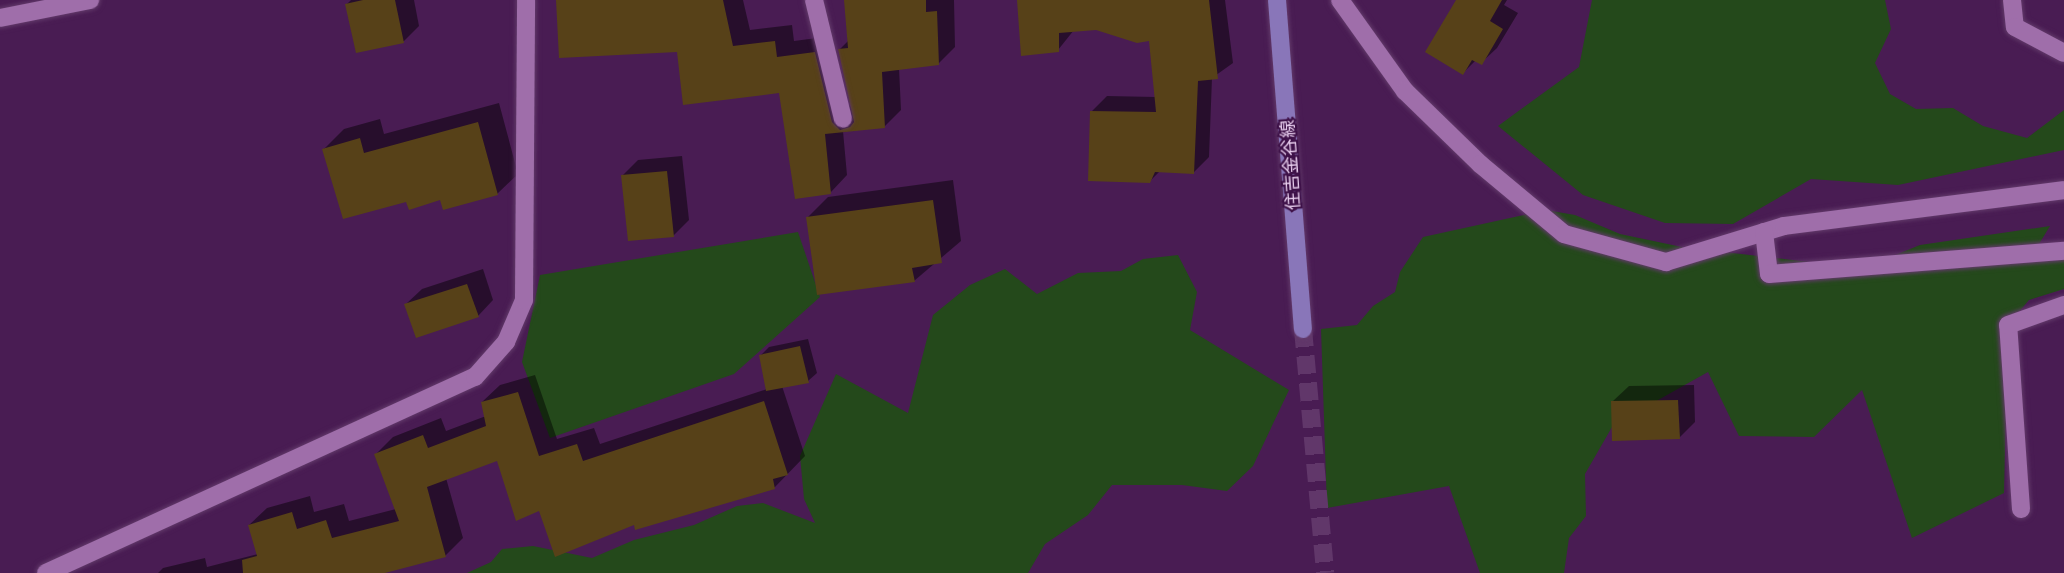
<!DOCTYPE html>
<meta charset="utf-8">
<style>
body{margin:0}
#map{position:relative;width:2064px;height:573px;overflow:hidden;background:#491c53;font-family:"PT Sans","Noto Sans JP",sans-serif}
div>[style]{position:absolute}
.green>*{inset:0;background:#24491b}
.shadow>*{inset:0;background:#0007}
.building>*{inset:0;background:#574118}
.secondary-tunnel>*{height:18px;margin-top:-9px;transform-origin:0;background:repeating-linear-gradient(90deg,#61376a 0 18px,transparent 0 27px)}
.roads{filter:drop-shadow(0 0 2px #623a6a) drop-shadow(0 0 2px #623a6a)}
.service>*{height:18px;margin:-9px;padding:0 9px;transform-origin:9px;border-radius:9px;background:#9f6eaa}
.minor>*{height:18px;margin:-9px;padding:0 9px;transform-origin:9px;border-radius:9px;background:#9f6eaa}
.tertiary>*{height:18px;margin:-9px;padding:0 9px;transform-origin:9px;border-radius:9px;background:#9f6eaa}
.secondary>*{height:18px;margin:-9px;padding:0 9px;transform-origin:9px;border-radius:9px;background:#8976b9}
span{translate:-50% -50%;white-space:nowrap;text-align:center;line-height:1.15;-webkit-text-stroke:4.5px #3e1148;paint-order:stroke}
.street-label{font-size:18px;color:#e7cded}
</style>
<div id="map">
<div class="green">
<i style="clip-path:polygon(1592px 0,1885px 0,1891px 29px,1875px 63px,1890px 94px,1916px 109px,1953px 108px,1983px 126px,2027px 138px,2064px 110px,2064px 150px,1898px 185px,1811px 179px,1733px 224px,1665px 223px,1583px 195px,1498px 126px,1579px 67px)"></i>
<i style="clip-path:polygon(1546px 210px,1575px 215px,1620px 234px,1682px 247px,1826px 264px,1878px 262px,1920px 245px,2050px 226px,2036px 249px,2064px 252px,2064px 289px,2029px 300px,2008px 325px,2004px 493px,1912px 538px,1862px 390px,1814px 437px,1739px 436px,1708px 372px,1651px 404px,1623px 408px,1585px 474px,1586px 516px,1569px 538px,1564px 573px,1480px 573px,1449px 486px,1327px 508px,1321px 329px,1357px 325px,1373px 306px,1395px 292px,1400px 272px,1423px 237px)"></i>
<i style="clip-path:polygon(798px 232px,820px 297px,734px 374px,550px 438px,522px 362px,540px 275px)"></i>
<i style="clip-path:polygon(1178px 255px,1197px 292px,1190px 330px,1289px 390px,1253px 466px,1227px 491px,1182px 485px,1112px 485px,1088px 515px,1045px 544px,1028px 573px,467px 573px,491px 562px,502px 549px,533px 546px,592px 558px,634px 540px,694px 525px,737px 506px,763px 503px,815px 523px,804px 499px,800px 456px,836px 374px,908px 413px,933px 315px,970px 285px,1005px 269px,1037px 294px,1078px 273px,1121px 271px,1143px 259px)"></i>
</div>
<div class="shadow">
<i style="clip-path:polygon(351px 0,414px 0,419px 26px,404px 41px,357px 52px,347px 4px)"></i>
<i style="clip-path:polygon(557px 0,743px 0,750px 30px,792px 25px,794px 41px,832px 36px,848px 105px,853px 108px,839px 50px,848px 41px,845px 0,954px 0,955px 47px,938px 64px,899px 68px,901px 110px,884px 127px,843px 131px,847px 175px,831px 192px,780px 91px)"></i>
<i style="clip-path:polygon(1018px 0,1225px 0,1233px 63px,1212px 78px,1209px 157px,1194px 172px,1160px 171px,1150px 181px,1092px 111px,1107px 96px,1156px 97px,1150px 40px,1096px 29px,1074px 30px,1058px 50px)"></i>
<i style="clip-path:polygon(1458px 0,1507px 0,1504px 5px,1518px 13px,1497px 48px,1481px 63px,1476px 60px,1463px 73px)"></i>
<i style="clip-path:polygon(499px 103px,518px 174px,497px 194px,407px 200px,324px 149px,344px 129px,380px 119px,384px 134px)"></i>
<i style="clip-path:polygon(682px 156px,689px 220px,673px 236px,622px 176px,638px 160px)"></i>
<i style="clip-path:polygon(953px 180px,961px 241px,914px 281px,808px 217px,828px 197px)"></i>
<i style="clip-path:polygon(483px 269px,493px 300px,478px 316px,406px 304px,422px 289px)"></i>
<i style="clip-path:polygon(808px 339px,817px 373px,808px 381px,782px 386px,805px 456px,775px 487px,635px 523px,539px 509px,498px 459px,446px 478px,463px 538px,445px 556px,353px 573px,158px 573px,163px 568px,205px 558px,207px 567px,258px 554px,249px 525px,267px 508px,310px 496px,314px 512px,344px 504px,349px 521px,396px 509px,376px 454px,393px 437px,441px 418px,446px 431px,486px 416px,482px 402px,500px 385px,535px 375px,557px 439px,594px 428px,600px 444px,767px 389px,761px 355px,769px 347px)"></i>
<i style="clip-path:polygon(1694px 385px,1695px 422px,1679px 438px,1613px 401px,1629px 386px)"></i>
</div>
<div class="building">
<i style="clip-path:polygon(363px 0,395px 0,404px 43px,356px 53px,345px 4px)"></i>
<i style="clip-path:polygon(556px 0,723px 0,733px 46px,775px 41px,777px 57px,815px 52px,832px 122px,840px 130px,850px 127px,854px 122px,838px 49px,848px 48px,844px 0,926px 0,926px 12px,937px 11px,939px 65px,882px 72px,885px 128px,825px 134px,831px 194px,795px 199px,779px 93px,683px 105px,677px 52px,559px 58px)"></i>
<i style="clip-path:polygon(1017px 0,1209px 0,1218px 79px,1198px 81px,1194px 174px,1155px 172px,1150px 183px,1088px 181px,1090px 111px,1156px 112px,1149px 41px,1137px 43px,1096px 30px,1059px 33px,1059px 52px,1021px 56px)"></i>
<i style="clip-path:polygon(1456px 0,1502px 0,1490px 21px,1503px 29px,1482px 65px,1472px 60px,1463px 75px,1425px 52px)"></i>
<i style="clip-path:polygon(478px 122px,498px 195px,443px 210px,440px 200px,409px 210px,406px 202px,343px 219px,322px 149px,360px 138px,364px 153px)"></i>
<i style="clip-path:polygon(667px 171px,674px 237px,628px 241px,621px 175px)"></i>
<i style="clip-path:polygon(933px 200px,942px 263px,912px 268px,915px 282px,817px 295px,806px 217px)"></i>
<i style="clip-path:polygon(467px 284px,479px 317px,416px 338px,404px 304px)"></i>
<i style="clip-path:polygon(800px 346px,809px 383px,766px 391px,759px 355px)"></i>
<i style="clip-path:polygon(518px 392px,539px 456px,577px 444px,583px 461px,764px 401px,788px 475px,773px 479px,775px 489px,635px 530px,634px 525px,555px 557px,539px 511px,516px 521px,497px 461px,427px 487px,446px 557px,385px 573px,243px 573px,242px 560px,257px 556px,248px 525px,292px 512px,297px 529px,326px 520px,332px 538px,399px 521px,374px 454px,423px 435px,428px 448px,486px 426px,481px 402px)"></i>
<i style="clip-path:polygon(1678px 400px,1680px 439px,1612px 441px,1611px 401px)"></i>
</div>
<div class="secondary-tunnel">
<i style="left:1303px;top:329px;width:245px;rotate:84.8deg"></i>
</div>
<div class="roads">
<div class="service">
<i style="left:2012px;top:0;width:27px;rotate:84deg"></i>
<i style="left:2015px;top:27px;width:55px;rotate:28deg"></i>
<i style="left:2021px;top:509px;width:184px;rotate:-94deg"></i>
<i style="left:2008px;top:325px;width:59px;rotate:-19.7deg"></i>
</div>
<div class="minor">
<i style="left:814px;top:0;width:122px;rotate:76.3deg"></i>
<i style="left:1340px;top:0;width:112px;rotate:54.5deg"></i>
<i style="left:1405px;top:91px;width:105px;rotate:44.2deg"></i>
<i style="left:1480px;top:164px;width:109px;rotate:39.8deg"></i>
<i style="left:1564px;top:234px;width:106px;rotate:15.4deg"></i>
<i style="left:1666px;top:262px;width:123px;rotate:-17deg"></i>
<i style="left:1784px;top:226px;width:282px;rotate:-7.3deg"></i>
<i style="left:1764px;top:232px;width:42px;rotate:83.2deg"></i>
<i style="left:1769px;top:274px;width:296px;rotate:-4.5deg"></i>
<i style="left:46px;top:573px;width:472px;rotate:-24.6deg"></i>
<i style="left:475px;top:377px;width:47px;rotate:-48.5deg"></i>
<i style="left:506px;top:342px;width:46px;rotate:-66.8deg"></i>
<i style="left:524px;top:300px;width:300px;rotate:-89.6deg"></i>
</div>
<div class="tertiary">
<i style="left:0;top:18px;width:92px;rotate:-11.3deg"></i>
</div>
<div class="secondary">
<i style="left:1277px;top:0;width:330px;rotate:85.5deg"></i>
</div>
</div>
<div class="street-label">
<span style="left:1291px;top:165px;rotate:-94deg">住吉金谷線</span>
</div>
</div>
